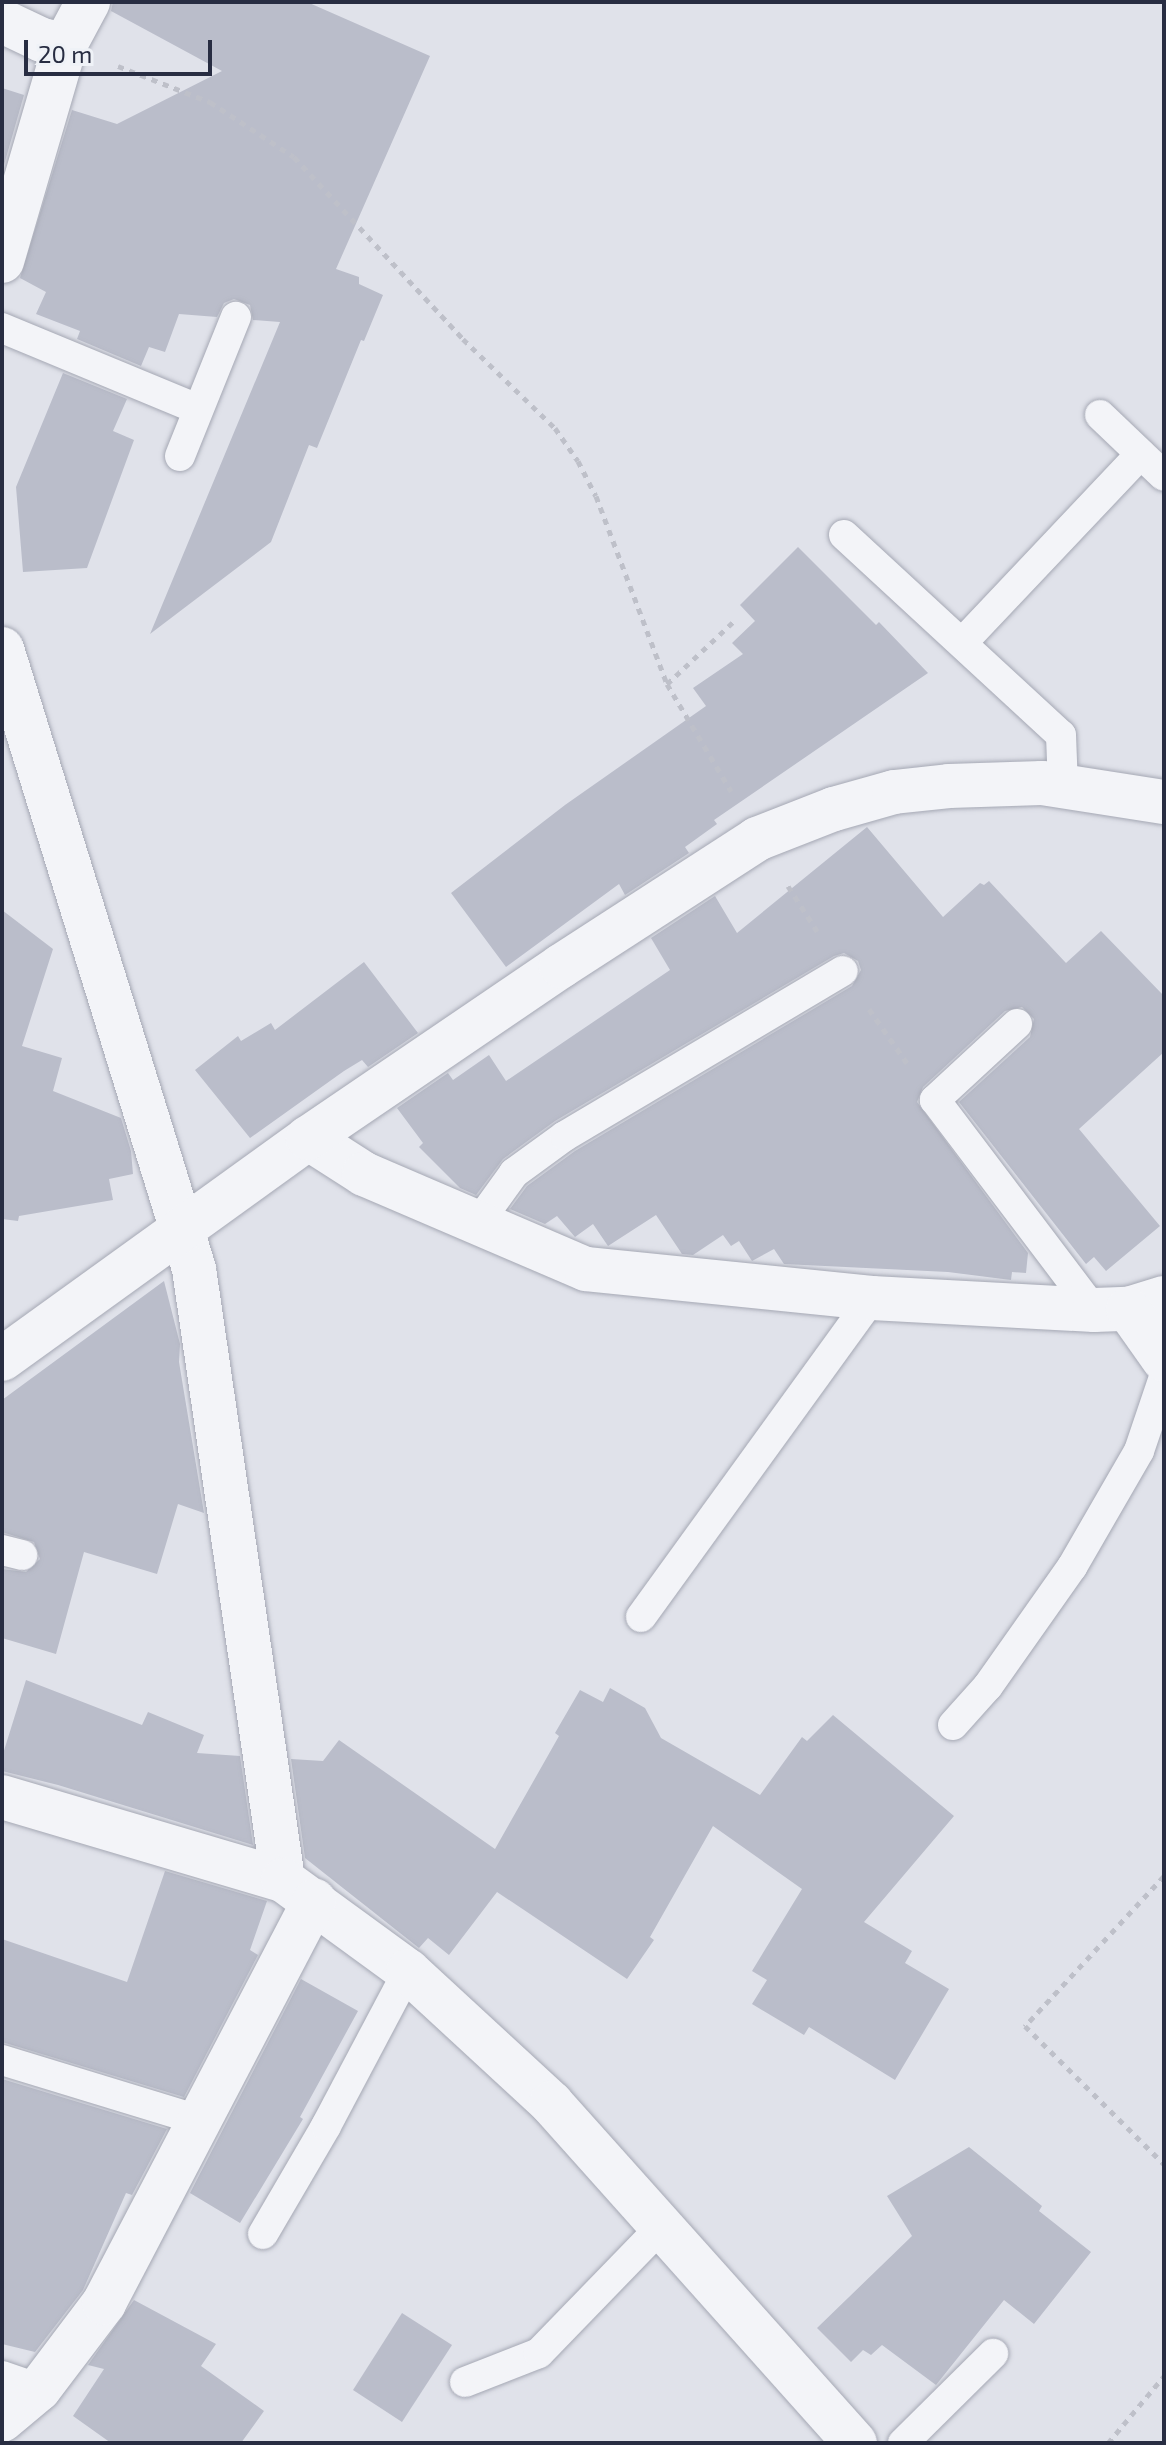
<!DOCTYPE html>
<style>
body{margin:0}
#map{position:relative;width:1166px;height:2445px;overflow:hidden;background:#e0e2ea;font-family:"Exo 2",sans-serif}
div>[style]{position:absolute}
.building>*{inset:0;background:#babdca}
.path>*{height:5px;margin-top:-2.5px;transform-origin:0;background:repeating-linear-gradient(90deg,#bec0c9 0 6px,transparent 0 12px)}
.roads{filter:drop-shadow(0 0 2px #a5a8b4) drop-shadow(0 0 2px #a5a8b4)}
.lane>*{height:30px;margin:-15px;padding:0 15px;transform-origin:15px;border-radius:15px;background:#f3f4f8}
.street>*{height:44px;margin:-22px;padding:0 22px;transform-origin:22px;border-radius:22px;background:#f3f4f8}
span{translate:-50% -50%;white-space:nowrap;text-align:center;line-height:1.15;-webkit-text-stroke:6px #eff2f7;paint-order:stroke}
.frame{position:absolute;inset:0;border:4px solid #282d42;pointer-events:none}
.scale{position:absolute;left:24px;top:40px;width:188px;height:36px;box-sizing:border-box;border:4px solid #282d42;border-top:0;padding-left:10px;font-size:24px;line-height:28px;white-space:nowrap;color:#282d42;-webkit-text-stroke:6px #eff2f7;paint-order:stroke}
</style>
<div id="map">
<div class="building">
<i style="clip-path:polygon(113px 2px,307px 2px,430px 56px,336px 269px,359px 277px,359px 284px,383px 295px,364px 341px,361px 340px,317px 448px,309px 445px,271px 542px,150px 634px,280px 322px,253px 320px,250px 305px,234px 299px,224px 303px,217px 317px,179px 314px,165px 352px,149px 347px,141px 366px,77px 339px,80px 331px,36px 314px,46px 292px,20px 278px,72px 110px,117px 124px,222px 71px,111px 11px)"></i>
<i style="clip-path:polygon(2px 88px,24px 95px,2px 172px)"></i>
<i style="clip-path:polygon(63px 373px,127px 399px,113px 431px,134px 440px,87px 568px,23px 572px,16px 487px)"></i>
<i style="clip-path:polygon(798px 547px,876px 625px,879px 622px,928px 673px,714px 820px,717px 824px,685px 847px,689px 853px,625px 895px,619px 884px,506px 967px,451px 893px,565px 805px,706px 706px,693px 688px,743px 654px,732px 643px,755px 621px,740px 605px)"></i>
<i style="clip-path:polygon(867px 827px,943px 917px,980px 883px,984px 885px,989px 881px,1066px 963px,1101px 931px,1164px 996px,1164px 1052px,1079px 1129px,1160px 1226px,1106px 1271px,1094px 1257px,1086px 1264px,959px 1102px,1030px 1037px,1034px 1019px,1022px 1007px,1005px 1011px,923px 1087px,917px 1102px,1028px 1253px,1026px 1273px,1012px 1272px,1011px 1280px,948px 1272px,784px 1264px,774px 1249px,752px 1261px,739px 1241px,731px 1246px,723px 1235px,693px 1255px,682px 1254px,656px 1215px,608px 1246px,593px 1224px,575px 1237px,557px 1216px,545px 1224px,510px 1209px,527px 1186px,575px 1151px,852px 986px,861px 970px,858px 961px,844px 953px,834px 956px,555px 1121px,503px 1159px,476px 1195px,460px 1188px,419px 1147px,423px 1143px,397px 1108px,448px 1073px,453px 1080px,489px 1055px,506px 1081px,670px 970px,651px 938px,715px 896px,737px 933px)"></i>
<i style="clip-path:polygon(2px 910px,53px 949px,22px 1046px,62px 1058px,53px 1091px,121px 1118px,131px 1151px,133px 1174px,109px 1179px,113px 1200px,19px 1216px,18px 1221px,2px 1219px)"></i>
<i style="clip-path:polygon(364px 962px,418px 1033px,368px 1067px,362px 1060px,344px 1071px,250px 1138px,195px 1070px,238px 1036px,241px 1041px,271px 1023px,275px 1030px)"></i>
<i style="clip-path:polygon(164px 1281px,180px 1344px,179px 1362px,204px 1513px,178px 1504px,157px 1574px,84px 1552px,56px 1654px,2px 1638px,2px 1569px,26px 1572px,40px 1559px,34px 1542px,2px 1532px,2px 1400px)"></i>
<i style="clip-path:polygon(26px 1680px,142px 1725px,148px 1712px,204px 1735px,197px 1753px,240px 1756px,253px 1845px,58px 1785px,2px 1771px,2px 1757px)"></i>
<i style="clip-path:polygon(610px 1688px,645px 1708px,661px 1738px,760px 1795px,802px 1737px,807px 1741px,833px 1715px,954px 1816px,864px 1922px,912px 1951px,905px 1963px,949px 1989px,895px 2080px,809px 2027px,804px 2035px,752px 2004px,767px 1980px,752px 1971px,802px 1889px,713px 1826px,650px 1937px,654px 1940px,627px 1979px,497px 1892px,449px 1955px,428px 1938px,419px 1948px,305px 1858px,291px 1759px,323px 1761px,339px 1740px,495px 1849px,559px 1736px,555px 1733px,580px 1690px,603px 1702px)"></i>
<i style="clip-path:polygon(165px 1871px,267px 1901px,250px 1950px,258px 1955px,184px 2097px,2px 2042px,2px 1939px,127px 1982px)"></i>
<i style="clip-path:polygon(301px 1979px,358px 2011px,300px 2117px,303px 2119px,240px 2223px,190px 2193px)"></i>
<i style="clip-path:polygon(2px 2079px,167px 2129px,132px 2195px,126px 2193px,83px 2290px,35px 2352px,2px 2344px)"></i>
<i style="clip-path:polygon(969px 2147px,1042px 2206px,1039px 2211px,1091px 2252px,1034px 2324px,1004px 2300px,936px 2385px,882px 2345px,871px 2355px,863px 2350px,851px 2362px,817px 2328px,912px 2236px,887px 2196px)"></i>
<i style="clip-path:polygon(134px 2300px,216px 2344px,201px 2366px,264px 2411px,241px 2443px,111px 2443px,73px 2416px,104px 2369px,88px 2365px)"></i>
<i style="clip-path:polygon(402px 2313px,452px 2345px,402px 2422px,353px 2390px)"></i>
</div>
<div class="path">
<i style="left:118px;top:66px;width:99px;rotate:21.4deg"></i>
<i style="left:210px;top:102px;width:100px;rotate:33.2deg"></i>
<i style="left:294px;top:157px;width:248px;rotate:47.1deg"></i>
<i style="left:463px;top:339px;width:128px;rotate:44.1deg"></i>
<i style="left:555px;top:428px;width:40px;rotate:55.1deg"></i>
<i style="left:578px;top:461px;width:39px;rotate:63deg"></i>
<i style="left:596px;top:496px;width:201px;rotate:69.3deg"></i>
<i style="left:667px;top:684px;width:125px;rotate:59.1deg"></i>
<i style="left:667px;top:684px;width:92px;rotate:-43.2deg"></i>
<i style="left:788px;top:886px;width:54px;rotate:57.2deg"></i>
<i style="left:869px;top:1009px;width:66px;rotate:54.9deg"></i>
<i style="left:1164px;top:1876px;width:205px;rotate:132.8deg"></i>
<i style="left:1025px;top:2026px;width:196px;rotate:44.8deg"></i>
<i style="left:1108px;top:2443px;width:87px;rotate:-50.1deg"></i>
</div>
<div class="roads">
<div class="lane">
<i style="left:2px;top:328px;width:212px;rotate:22.5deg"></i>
<i style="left:1100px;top:415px;width:88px;rotate:43.6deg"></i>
<i style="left:180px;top:456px;width:150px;rotate:-68.1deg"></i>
<i style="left:844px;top:535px;width:295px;rotate:42.7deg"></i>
<i style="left:1061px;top:735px;width:52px;rotate:87.8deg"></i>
<i style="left:962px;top:643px;width:260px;rotate:-46.6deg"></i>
<i style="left:1017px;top:1024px;width:112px;rotate:137.2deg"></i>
<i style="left:935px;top:1100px;width:263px;rotate:52.9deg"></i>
<i style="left:478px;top:1223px;width:62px;rotate:-54.2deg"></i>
<i style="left:514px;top:1173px;width:63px;rotate:-36deg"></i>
<i style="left:565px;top:1136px;width:323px;rotate:-30.7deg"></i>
<i style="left:2px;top:1550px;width:21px;rotate:14deg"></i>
<i style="left:641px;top:1617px;width:394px;rotate:-54.1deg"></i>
<i style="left:953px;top:1725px;width:52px;rotate:-48.1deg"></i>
<i style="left:988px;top:1686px;width:146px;rotate:-54.8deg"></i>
<i style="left:1072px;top:1567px;width:134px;rotate:-60deg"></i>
<i style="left:1139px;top:1451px;width:78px;rotate:-71.3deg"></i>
<i style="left:2px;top:2060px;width:208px;rotate:17deg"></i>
<i style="left:263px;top:2234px;width:125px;rotate:-59.7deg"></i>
<i style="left:326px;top:2126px;width:175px;rotate:-62.1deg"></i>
<i style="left:2px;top:2376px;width:39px;rotate:19deg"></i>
<i style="left:465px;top:2382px;width:79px;rotate:-21.4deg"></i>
<i style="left:539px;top:2353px;width:177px;rotate:-45.9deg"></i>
<i style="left:903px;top:2443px;width:127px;rotate:-44.7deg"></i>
</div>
<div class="street">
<i style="left:2px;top:21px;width:44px;rotate:25.4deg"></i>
<i style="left:42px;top:40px;width:24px;rotate:12deg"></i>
<i style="left:2px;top:261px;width:225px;rotate:-73.7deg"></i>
<i style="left:65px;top:45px;width:49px;rotate:-61.9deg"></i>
<i style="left:2px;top:649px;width:649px;rotate:72.79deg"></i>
<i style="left:194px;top:1269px;width:617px;rotate:81.71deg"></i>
<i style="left:308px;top:1138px;width:67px;rotate:32.7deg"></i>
<i style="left:364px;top:1174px;width:241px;rotate:23.2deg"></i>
<i style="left:586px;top:1269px;width:287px;rotate:5.8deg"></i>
<i style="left:872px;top:1298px;width:222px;rotate:3.1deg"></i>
<i style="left:1094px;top:1310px;width:34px;rotate:-2deg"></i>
<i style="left:1128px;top:1309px;width:38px;rotate:-17deg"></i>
<i style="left:1128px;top:1309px;width:62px;rotate:54.8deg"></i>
<i style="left:2px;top:1359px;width:377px;rotate:-35.8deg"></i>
<i style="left:308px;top:1138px;width:306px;rotate:-34.2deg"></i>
<i style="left:561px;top:966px;width:234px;rotate:-32.9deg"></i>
<i style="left:757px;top:839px;width:83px;rotate:-21.3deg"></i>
<i style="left:834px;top:809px;width:62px;rotate:-15.8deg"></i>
<i style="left:894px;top:792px;width:55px;rotate:-6.2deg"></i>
<i style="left:949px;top:786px;width:93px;rotate:-1.8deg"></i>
<i style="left:1042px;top:783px;width:123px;rotate:8.9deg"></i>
<i style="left:2px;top:1797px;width:293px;rotate:16.5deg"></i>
<i style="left:283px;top:1880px;width:155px;rotate:36.1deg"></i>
<i style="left:408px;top:1971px;width:195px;rotate:42.7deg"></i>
<i style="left:551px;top:2103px;width:456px;rotate:48.2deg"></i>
<i style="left:2px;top:2420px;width:48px;rotate:-40deg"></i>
<i style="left:39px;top:2389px;width:108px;rotate:-52.9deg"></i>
<i style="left:104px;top:2303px;width:454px;rotate:-62.4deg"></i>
</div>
</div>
<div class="frame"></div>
<div class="scale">20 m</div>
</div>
